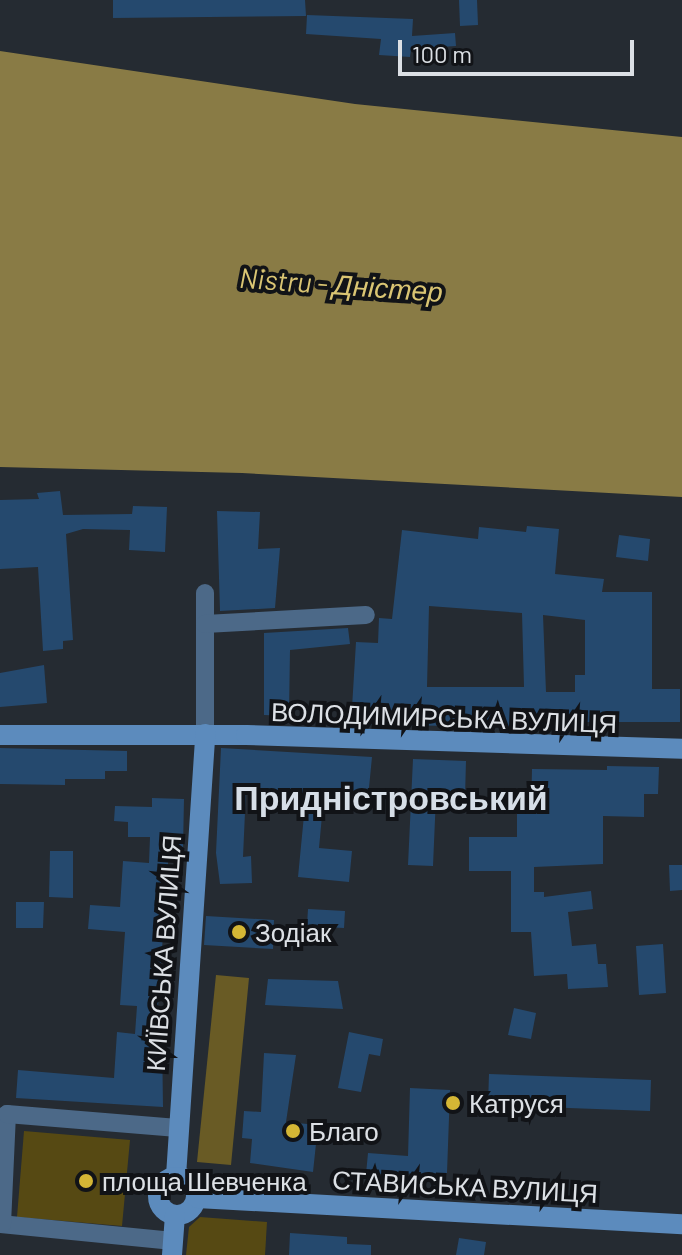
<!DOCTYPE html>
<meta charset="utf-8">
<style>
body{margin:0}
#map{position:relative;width:682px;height:1255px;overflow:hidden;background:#252b32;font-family:Barlow,sans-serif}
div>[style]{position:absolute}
.green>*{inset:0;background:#564913}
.forest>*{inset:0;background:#695b25}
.water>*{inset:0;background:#897b45}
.building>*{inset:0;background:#25496e}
.street>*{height:18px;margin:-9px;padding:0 9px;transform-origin:9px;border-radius:9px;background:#4c6988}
.secondary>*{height:20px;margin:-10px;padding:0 10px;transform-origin:10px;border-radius:10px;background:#5c8bbd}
.secondary>.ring{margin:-10px;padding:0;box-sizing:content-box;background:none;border:20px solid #5c8bbd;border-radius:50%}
.dots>*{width:22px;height:22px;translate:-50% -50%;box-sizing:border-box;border:4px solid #111317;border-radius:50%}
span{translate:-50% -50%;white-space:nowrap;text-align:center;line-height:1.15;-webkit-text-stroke:8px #111317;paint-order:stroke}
.street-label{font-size:26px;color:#dce0e5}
.poi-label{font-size:26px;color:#dce0e5}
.left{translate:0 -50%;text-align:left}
.water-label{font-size:28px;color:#dac573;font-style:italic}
.district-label{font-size:34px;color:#d6dee7;font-weight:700}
.scale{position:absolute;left:398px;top:40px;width:236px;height:36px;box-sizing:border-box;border:4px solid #dce0e5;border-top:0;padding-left:10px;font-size:24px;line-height:28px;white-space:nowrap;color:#dce0e5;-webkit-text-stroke:6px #111317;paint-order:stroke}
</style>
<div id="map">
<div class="green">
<i style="clip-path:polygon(24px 1131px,130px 1140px,122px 1226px,17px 1217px)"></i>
<i style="clip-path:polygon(200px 1217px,267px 1222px,265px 1255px,186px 1255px,189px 1227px)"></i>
</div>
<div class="forest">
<i style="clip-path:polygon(216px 975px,249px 978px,231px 1165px,197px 1162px)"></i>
</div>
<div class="water">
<i style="clip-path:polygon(0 51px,355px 104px,682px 137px,682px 497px,242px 473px,0 467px)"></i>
</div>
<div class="building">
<i style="clip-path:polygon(113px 0,305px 0,306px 16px,113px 18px)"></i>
<i style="clip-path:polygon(459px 0,477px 0,478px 25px,460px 26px)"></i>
<i style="clip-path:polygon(307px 15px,413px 19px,412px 36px,455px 33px,456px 46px,411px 49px,410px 57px,379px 55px,381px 39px,306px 34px)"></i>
<i style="clip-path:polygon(60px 491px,63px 515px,132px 514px,133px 506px,167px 507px,165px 552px,129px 550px,130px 530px,83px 529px,66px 534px,73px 640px,63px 641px,63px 649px,43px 651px,38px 567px,0 569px,0 500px,39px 499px,37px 493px)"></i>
<i style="clip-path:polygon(217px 511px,260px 512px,258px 549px,280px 548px,275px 608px,220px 611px)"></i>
<i style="clip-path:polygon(evenodd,527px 526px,559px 529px,555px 574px,604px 579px,602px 592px,652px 592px,652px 689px,680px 689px,680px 722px,546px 722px,546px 728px,351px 724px,356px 642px,378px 643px,379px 618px,392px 619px,402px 530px,478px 539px,479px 527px,526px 532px,527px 526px,429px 606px,522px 613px,524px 687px,427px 687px,429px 606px,527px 526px,543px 615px,585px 620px,585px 675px,575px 675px,575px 692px,546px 692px,543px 615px)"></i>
<i style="clip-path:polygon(619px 535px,650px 539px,648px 561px,616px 557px)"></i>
<i style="clip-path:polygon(348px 628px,350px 644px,290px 650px,289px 716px,264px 715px,264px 633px)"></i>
<i style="clip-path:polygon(44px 665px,47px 703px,0 707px,0 673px)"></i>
<i style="clip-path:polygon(0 748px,127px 751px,127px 771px,105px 771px,105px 779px,65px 779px,65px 785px,0 784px)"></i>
<i style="clip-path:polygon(221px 748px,372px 757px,368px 798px,324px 794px,319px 848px,352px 851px,349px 882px,298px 877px,305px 805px,280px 802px,281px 791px,246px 790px,243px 857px,251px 856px,252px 883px,220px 884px,216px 853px)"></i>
<i style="clip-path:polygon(413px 759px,466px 761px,465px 798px,436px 796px,433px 866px,408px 865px)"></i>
<i style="clip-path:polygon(607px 766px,659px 767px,658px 794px,644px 794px,644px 817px,603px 816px,603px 864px,534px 867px,534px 892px,544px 892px,544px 897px,591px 891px,593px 909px,568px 912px,572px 946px,596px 944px,598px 964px,606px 964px,608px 987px,568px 989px,567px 974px,534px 976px,531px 932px,511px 932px,511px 871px,469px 871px,469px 837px,517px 837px,517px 811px,531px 811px,532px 769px,607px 770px)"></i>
<i style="clip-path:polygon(152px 798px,184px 799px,183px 849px,169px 849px,156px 1035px,162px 1036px,163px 1107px,16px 1098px,18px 1070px,114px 1078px,117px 1032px,135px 1034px,137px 1006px,120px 1005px,125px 932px,88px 929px,90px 905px,120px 907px,123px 861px,149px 863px,150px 837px,128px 837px,128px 822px,114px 821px,115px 806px,152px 807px)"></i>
<i style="clip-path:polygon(50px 851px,73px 851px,73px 898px,49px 897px)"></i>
<i style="clip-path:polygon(669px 865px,682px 865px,682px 890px,670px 891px)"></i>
<i style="clip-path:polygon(16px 902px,44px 902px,43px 928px,16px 928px)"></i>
<i style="clip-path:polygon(308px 909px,345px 911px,344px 928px,307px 926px)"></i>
<i style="clip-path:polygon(206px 916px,274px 920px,273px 949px,204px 945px)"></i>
<i style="clip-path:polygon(663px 944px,666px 993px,639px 995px,636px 946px)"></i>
<i style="clip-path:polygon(268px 979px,338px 981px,343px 1009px,265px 1005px)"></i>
<i style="clip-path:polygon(514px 1008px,536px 1013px,531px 1039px,508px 1035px)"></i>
<i style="clip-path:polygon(349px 1032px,383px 1039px,380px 1056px,369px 1054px,361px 1092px,338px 1088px)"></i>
<i style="clip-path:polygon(264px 1053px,296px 1055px,286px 1122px,318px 1125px,313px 1172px,250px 1163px,252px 1139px,242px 1138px,244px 1111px,261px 1112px)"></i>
<i style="clip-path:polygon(489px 1074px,651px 1080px,650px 1111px,488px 1105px)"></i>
<i style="clip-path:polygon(410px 1088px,450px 1090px,447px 1173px,366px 1174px,368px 1153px,408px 1156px)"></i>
<i style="clip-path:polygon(290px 1233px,347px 1237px,347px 1244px,371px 1245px,371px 1255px,289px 1255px)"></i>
<i style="clip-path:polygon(459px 1238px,486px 1242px,484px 1255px,456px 1255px)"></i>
</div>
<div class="street">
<i style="left:205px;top:593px;width:141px;rotate:90deg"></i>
<i style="left:205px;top:624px;width:161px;rotate:-3.2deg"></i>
<i style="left:0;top:1224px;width:174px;rotate:5.6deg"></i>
<i style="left:2px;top:1224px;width:110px;rotate:-87.4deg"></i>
<i style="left:7px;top:1114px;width:171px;rotate:4.7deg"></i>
</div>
<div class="secondary">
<i style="left:0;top:735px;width:246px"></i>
<i style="left:246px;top:735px;width:436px;rotate:1.8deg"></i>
<i style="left:176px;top:1176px;width:443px;rotate:-86.2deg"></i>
<i class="ring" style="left:158px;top:1177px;width:18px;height:18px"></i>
<i style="left:197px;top:1198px;width:486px;rotate:3.1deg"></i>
<i style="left:172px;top:1255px;width:40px;rotate:-85.7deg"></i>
</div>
<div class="dots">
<i style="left:239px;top:932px;background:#d4b635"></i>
<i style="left:453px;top:1103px;background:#d4b635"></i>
<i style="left:293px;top:1131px;background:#d4b635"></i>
<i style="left:86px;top:1181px;background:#d4b635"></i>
</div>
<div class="street-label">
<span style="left:444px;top:717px;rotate:2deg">ВОЛОДИМИРСЬКА ВУЛИЦЯ</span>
<span style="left:163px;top:953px;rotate:-86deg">КИЇВСЬКА ВУЛИЦЯ</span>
<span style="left:465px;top:1186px;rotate:3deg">СТАВИСЬКА ВУЛИЦЯ</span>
</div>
<div class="poi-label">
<span class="left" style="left:255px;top:932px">Зодіак</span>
<span class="left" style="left:469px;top:1103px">Катруся</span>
<span class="left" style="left:309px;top:1131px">Благо</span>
<span class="left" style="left:102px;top:1181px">площа Шевченка</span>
</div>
<div class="water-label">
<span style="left:341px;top:284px;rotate:4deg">Nistru - Дністер</span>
</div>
<div class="district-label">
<span style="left:391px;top:797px">Придністровський</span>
</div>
<div class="scale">100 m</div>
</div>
